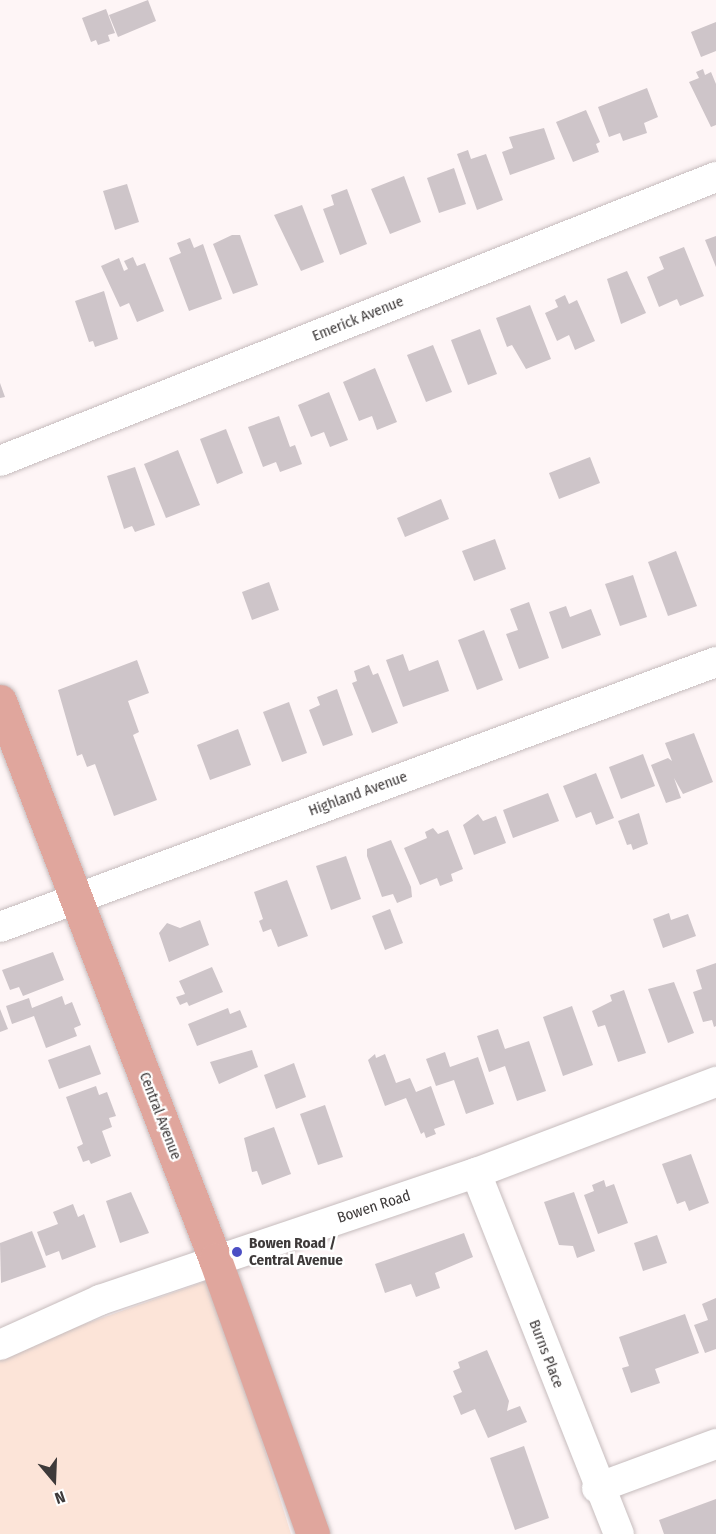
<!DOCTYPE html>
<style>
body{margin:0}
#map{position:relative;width:716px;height:1534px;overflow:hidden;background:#fef5f6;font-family:"Fira Sans Condensed",sans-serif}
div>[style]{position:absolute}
.green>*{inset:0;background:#fce4d8}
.building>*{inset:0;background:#cec5c9}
.roads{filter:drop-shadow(0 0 2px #c6bcbd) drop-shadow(0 0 2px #c6bcbd)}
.minor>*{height:30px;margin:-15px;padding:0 15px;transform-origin:15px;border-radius:15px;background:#fff}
.major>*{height:33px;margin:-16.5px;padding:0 16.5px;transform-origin:16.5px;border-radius:16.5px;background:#e0a69d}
.dots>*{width:16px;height:16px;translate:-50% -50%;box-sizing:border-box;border:3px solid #fff;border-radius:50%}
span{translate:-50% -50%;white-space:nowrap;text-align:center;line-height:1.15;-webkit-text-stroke:4.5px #fff;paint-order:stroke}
.street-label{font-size:15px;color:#3e3a3a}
.poi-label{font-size:15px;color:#3e3a3a;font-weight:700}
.left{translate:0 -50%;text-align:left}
.north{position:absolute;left:24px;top:1450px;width:60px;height:60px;-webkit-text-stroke:4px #fff;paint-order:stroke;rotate:161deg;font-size:16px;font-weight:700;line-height:24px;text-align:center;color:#3e3a3a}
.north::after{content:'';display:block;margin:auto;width:21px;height:27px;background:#3e3a3a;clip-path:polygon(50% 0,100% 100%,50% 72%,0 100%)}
</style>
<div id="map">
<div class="green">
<i style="clip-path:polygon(212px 1279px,291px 1534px,0 1534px,0 1354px)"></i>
</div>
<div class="building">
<i style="clip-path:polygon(148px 0,156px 21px,118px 37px,109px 15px)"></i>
<i style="clip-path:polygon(106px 9px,115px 33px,108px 35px,110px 41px,98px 45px,96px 40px,91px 42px,82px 18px)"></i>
<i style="clip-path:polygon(716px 22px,716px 51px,701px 57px,691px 32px)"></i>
<i style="clip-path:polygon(703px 69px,705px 75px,711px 72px,716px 84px,716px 125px,711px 127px,689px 82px,699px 78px,696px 72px)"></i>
<i style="clip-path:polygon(647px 88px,658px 117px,644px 123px,647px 133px,623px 141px,620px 133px,609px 137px,598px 107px)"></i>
<i style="clip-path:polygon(586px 110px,600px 142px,596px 144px,599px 152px,573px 162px,556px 122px)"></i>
<i style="clip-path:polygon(544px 128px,555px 159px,510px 175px,502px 152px,513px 148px,509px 137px)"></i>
<i style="clip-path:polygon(468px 150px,471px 159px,486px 154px,503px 200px,477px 210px,457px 154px)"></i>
<i style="clip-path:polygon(454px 168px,466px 204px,439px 213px,427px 178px)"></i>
<i style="clip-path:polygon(404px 176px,421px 222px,390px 234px,371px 189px)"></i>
<i style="clip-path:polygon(127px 184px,139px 222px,115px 230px,103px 191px)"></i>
<i style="clip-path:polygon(347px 189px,367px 244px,340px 255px,323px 209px,334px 205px,331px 195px)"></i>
<i style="clip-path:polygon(302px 205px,324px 262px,301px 271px,274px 215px)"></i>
<i style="clip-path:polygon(232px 235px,240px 235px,258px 285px,233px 294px,213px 244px)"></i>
<i style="clip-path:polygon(716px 236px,716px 267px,705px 240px)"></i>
<i style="clip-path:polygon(190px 238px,194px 248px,203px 244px,222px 299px,189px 311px,169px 258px,181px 253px,177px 243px)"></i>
<i style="clip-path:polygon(684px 247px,704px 296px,680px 306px,677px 299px,659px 307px,647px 277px,664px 269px,659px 257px)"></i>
<i style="clip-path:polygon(133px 257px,137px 266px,145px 263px,164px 311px,137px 322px,129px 303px,120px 307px,101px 266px,119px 258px,124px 271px,128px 269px,124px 261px)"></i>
<i style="clip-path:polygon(627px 271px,646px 313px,621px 324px,607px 279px)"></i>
<i style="clip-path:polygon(104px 291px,118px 339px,95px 347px,93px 341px,89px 342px,75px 301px)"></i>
<i style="clip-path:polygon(565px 295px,569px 304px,577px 300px,595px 341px,575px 350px,569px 335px,557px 341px,545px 313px,558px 307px,555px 300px)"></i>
<i style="clip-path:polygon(530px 305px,551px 359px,526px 369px,512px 345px,507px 347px,496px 318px)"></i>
<i style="clip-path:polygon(480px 329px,497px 374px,468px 385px,451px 340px)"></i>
<i style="clip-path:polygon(433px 345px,452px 392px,426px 402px,407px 355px)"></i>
<i style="clip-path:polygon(375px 368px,397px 422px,377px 430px,372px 416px,359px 421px,343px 382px)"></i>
<i style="clip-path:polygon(0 383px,5px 397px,0 398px)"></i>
<i style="clip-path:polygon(329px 392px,348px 440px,330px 447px,324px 432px,311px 437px,298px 405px)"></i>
<i style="clip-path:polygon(279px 416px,290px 447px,295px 445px,302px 464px,280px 472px,276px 462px,263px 467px,248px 427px)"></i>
<i style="clip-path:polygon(226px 429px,243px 473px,217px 484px,200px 439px)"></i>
<i style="clip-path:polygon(178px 450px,200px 505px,166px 518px,144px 464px)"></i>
<i style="clip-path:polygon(590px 457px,600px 483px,559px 499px,549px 473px)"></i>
<i style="clip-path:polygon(135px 467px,155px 525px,135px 532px,132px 526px,124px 529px,107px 476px)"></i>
<i style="clip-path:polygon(441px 499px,449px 519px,405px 537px,397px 518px)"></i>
<i style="clip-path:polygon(495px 539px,506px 569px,474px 581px,462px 551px)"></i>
<i style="clip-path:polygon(676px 551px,697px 606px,668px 616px,648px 562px)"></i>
<i style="clip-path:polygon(633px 575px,647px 617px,620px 626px,605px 584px)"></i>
<i style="clip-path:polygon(269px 582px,279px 610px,252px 620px,242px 592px)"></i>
<i style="clip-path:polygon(529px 602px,549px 658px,519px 669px,506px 634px,518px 630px,510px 609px)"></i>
<i style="clip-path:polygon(566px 606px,570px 617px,591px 609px,601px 635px,562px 649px,549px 612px)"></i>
<i style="clip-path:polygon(484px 630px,503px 680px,477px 690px,458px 640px)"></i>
<i style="clip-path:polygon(403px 654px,409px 671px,438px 660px,449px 691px,403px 707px,386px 660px)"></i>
<i style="clip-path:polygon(137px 660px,149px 693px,128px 701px,139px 732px,133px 735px,157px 800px,114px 816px,95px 764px,87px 767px,82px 754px,77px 756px,58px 690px)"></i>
<i style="clip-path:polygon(369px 665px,373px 675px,378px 673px,398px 723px,372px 733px,352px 683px,357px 681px,354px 671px)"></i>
<i style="clip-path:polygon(337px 689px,353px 735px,323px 746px,309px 710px,320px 705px,317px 697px)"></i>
<i style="clip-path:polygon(289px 702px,307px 753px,282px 762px,263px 712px)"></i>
<i style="clip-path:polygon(238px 729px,251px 765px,210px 780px,197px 745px)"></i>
<i style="clip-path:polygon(694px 733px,713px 782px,683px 794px,674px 778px,681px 798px,666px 803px,651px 765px,668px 758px,672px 761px,665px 743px)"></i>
<i style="clip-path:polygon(643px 754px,655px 786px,621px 799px,609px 767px)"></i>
<i style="clip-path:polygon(596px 773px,614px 818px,596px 825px,591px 812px,576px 818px,563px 786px)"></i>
<i style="clip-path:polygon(548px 793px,559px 821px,513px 838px,503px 810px)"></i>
<i style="clip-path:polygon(639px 813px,648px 844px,633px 850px,631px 844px,627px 845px,618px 821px)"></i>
<i style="clip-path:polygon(478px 814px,483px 821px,496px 816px,506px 843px,474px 855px,463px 825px)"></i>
<i style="clip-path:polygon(433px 828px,438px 834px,448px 830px,463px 869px,451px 874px,453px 881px,440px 886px,437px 878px,420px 885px,404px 848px,427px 838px,425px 832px)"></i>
<i style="clip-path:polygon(391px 840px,411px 887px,412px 897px,397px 903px,393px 894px,382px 897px,367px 856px,367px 849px)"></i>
<i style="clip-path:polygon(346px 856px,361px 899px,331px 910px,316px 866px)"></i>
<i style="clip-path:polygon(287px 880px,308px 936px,278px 947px,271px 929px,263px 932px,259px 921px,263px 919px,254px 892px)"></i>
<i style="clip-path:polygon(390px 909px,403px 943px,385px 950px,372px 916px)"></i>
<i style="clip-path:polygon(669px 913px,671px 920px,688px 914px,696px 936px,663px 948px,653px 919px)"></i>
<i style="clip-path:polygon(200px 920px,209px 945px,169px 962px,159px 933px,167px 923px,180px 928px)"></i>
<i style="clip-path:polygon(53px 952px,64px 980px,23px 996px,19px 987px,10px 990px,2px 970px)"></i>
<i style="clip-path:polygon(716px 963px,716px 1026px,714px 1027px,712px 1020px,703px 1022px,693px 992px,702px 989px,696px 970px)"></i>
<i style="clip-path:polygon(212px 967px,223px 992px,189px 1006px,187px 1002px,180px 1005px,176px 997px,185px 994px,179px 981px)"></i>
<i style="clip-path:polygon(674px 982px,694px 1033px,668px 1043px,648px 989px)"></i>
<i style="clip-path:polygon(624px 990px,646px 1053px,618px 1062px,605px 1025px,598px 1027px,592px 1011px,612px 1001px,610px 995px)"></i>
<i style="clip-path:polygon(62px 996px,65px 1005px,72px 1002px,81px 1025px,74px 1028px,77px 1036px,46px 1048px,34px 1016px,12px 1024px,6px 1006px,29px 998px,32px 1008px)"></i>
<i style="clip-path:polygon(572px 1006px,593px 1065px,563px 1076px,543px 1017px)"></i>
<i style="clip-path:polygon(228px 1008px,230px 1014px,240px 1010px,247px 1027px,197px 1046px,188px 1024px)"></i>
<i style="clip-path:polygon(0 1009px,8px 1029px,0 1032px)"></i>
<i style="clip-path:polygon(498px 1029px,505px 1049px,529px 1041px,546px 1091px,517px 1101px,505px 1066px,489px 1072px,477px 1036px)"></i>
<i style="clip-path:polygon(90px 1045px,101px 1074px,59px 1089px,48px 1060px)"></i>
<i style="clip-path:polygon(252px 1050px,258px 1067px,219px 1084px,210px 1062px)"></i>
<i style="clip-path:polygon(445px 1052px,450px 1067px,478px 1057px,494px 1104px,466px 1114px,454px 1080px,436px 1086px,426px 1059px)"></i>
<i style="clip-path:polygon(375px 1054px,376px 1058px,385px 1054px,396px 1083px,410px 1078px,416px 1092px,431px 1086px,445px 1125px,434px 1129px,436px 1134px,426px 1138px,424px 1132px,421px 1134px,406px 1098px,385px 1106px,368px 1060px)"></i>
<i style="clip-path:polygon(294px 1063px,306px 1097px,276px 1109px,264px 1075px)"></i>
<i style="clip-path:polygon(96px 1086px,99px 1095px,107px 1092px,116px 1116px,109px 1118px,112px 1127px,102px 1131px,111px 1156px,91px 1164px,89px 1160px,83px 1162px,77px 1147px,83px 1144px,66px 1097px)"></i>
<i style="clip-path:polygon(325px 1105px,343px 1157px,318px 1165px,300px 1114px)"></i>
<i style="clip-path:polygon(274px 1127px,291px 1174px,262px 1185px,257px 1171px,252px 1172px,244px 1138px)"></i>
<i style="clip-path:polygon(691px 1154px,709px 1203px,689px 1211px,685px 1201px,677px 1204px,662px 1164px)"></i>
<i style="clip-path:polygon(604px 1180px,606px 1187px,614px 1184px,628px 1223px,598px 1234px,584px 1195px,594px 1191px,592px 1185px)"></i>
<i style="clip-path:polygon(131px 1192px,149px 1233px,120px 1243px,106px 1201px)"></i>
<i style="clip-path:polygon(574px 1192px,595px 1251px,577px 1258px,573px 1246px,559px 1245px,544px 1202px)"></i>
<i style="clip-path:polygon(73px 1204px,78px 1217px,84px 1214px,96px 1247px,62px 1260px,59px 1251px,46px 1256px,37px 1232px,58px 1224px,53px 1212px)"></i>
<i style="clip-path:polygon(32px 1231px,46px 1267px,1px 1283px,0 1243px)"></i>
<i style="clip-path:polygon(464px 1233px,473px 1257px,435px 1273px,440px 1288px,416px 1297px,411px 1284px,385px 1293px,375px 1264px)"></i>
<i style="clip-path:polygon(657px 1235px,667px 1263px,643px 1271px,634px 1243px)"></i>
<i style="clip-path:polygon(716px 1298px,716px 1349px,705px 1353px,694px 1325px,708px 1320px,702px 1304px)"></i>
<i style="clip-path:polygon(685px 1314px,699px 1353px,655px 1369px,660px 1383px,631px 1393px,622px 1368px,629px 1366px,619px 1337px)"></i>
<i style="clip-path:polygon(487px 1350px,509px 1401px,507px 1411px,520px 1406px,527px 1422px,488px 1438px,475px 1409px,461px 1415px,453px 1396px,462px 1392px,453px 1371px,460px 1368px,458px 1362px)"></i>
<i style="clip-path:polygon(524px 1446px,549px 1518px,515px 1530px,490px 1458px)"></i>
<i style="clip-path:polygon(716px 1499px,716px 1534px,664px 1534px,659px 1520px)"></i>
</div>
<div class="roads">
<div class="minor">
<i style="left:0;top:461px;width:770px;rotate:-21.64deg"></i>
<i style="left:0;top:927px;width:763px;rotate:-20.31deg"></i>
<i style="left:476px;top:1173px;width:388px;rotate:68.4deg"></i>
<i style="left:0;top:1345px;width:110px;rotate:-24.2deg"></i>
<i style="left:100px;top:1300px;width:397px;rotate:-18.7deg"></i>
<i style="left:476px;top:1173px;width:257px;rotate:-20.8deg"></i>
<i style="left:597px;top:1488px;width:127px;rotate:-20.3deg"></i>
</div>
<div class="major">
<i style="left:0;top:701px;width:598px;rotate:68.93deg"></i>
<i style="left:215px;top:1259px;width:292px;rotate:70.4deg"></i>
</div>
</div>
<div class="dots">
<i style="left:237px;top:1252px;background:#4c4ec4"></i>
</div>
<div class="street-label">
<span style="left:358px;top:319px;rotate:-22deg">Emerick Avenue</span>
<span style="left:358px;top:794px;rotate:-20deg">Highland Avenue</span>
<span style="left:160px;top:1116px;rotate:69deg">Central Avenue</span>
<span style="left:374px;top:1207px;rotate:-18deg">Bowen Road</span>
<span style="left:546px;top:1354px;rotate:69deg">Burns Place</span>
</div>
<div class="poi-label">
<span class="left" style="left:249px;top:1252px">Bowen Road /<br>Central Avenue</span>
</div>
<div class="north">N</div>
</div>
